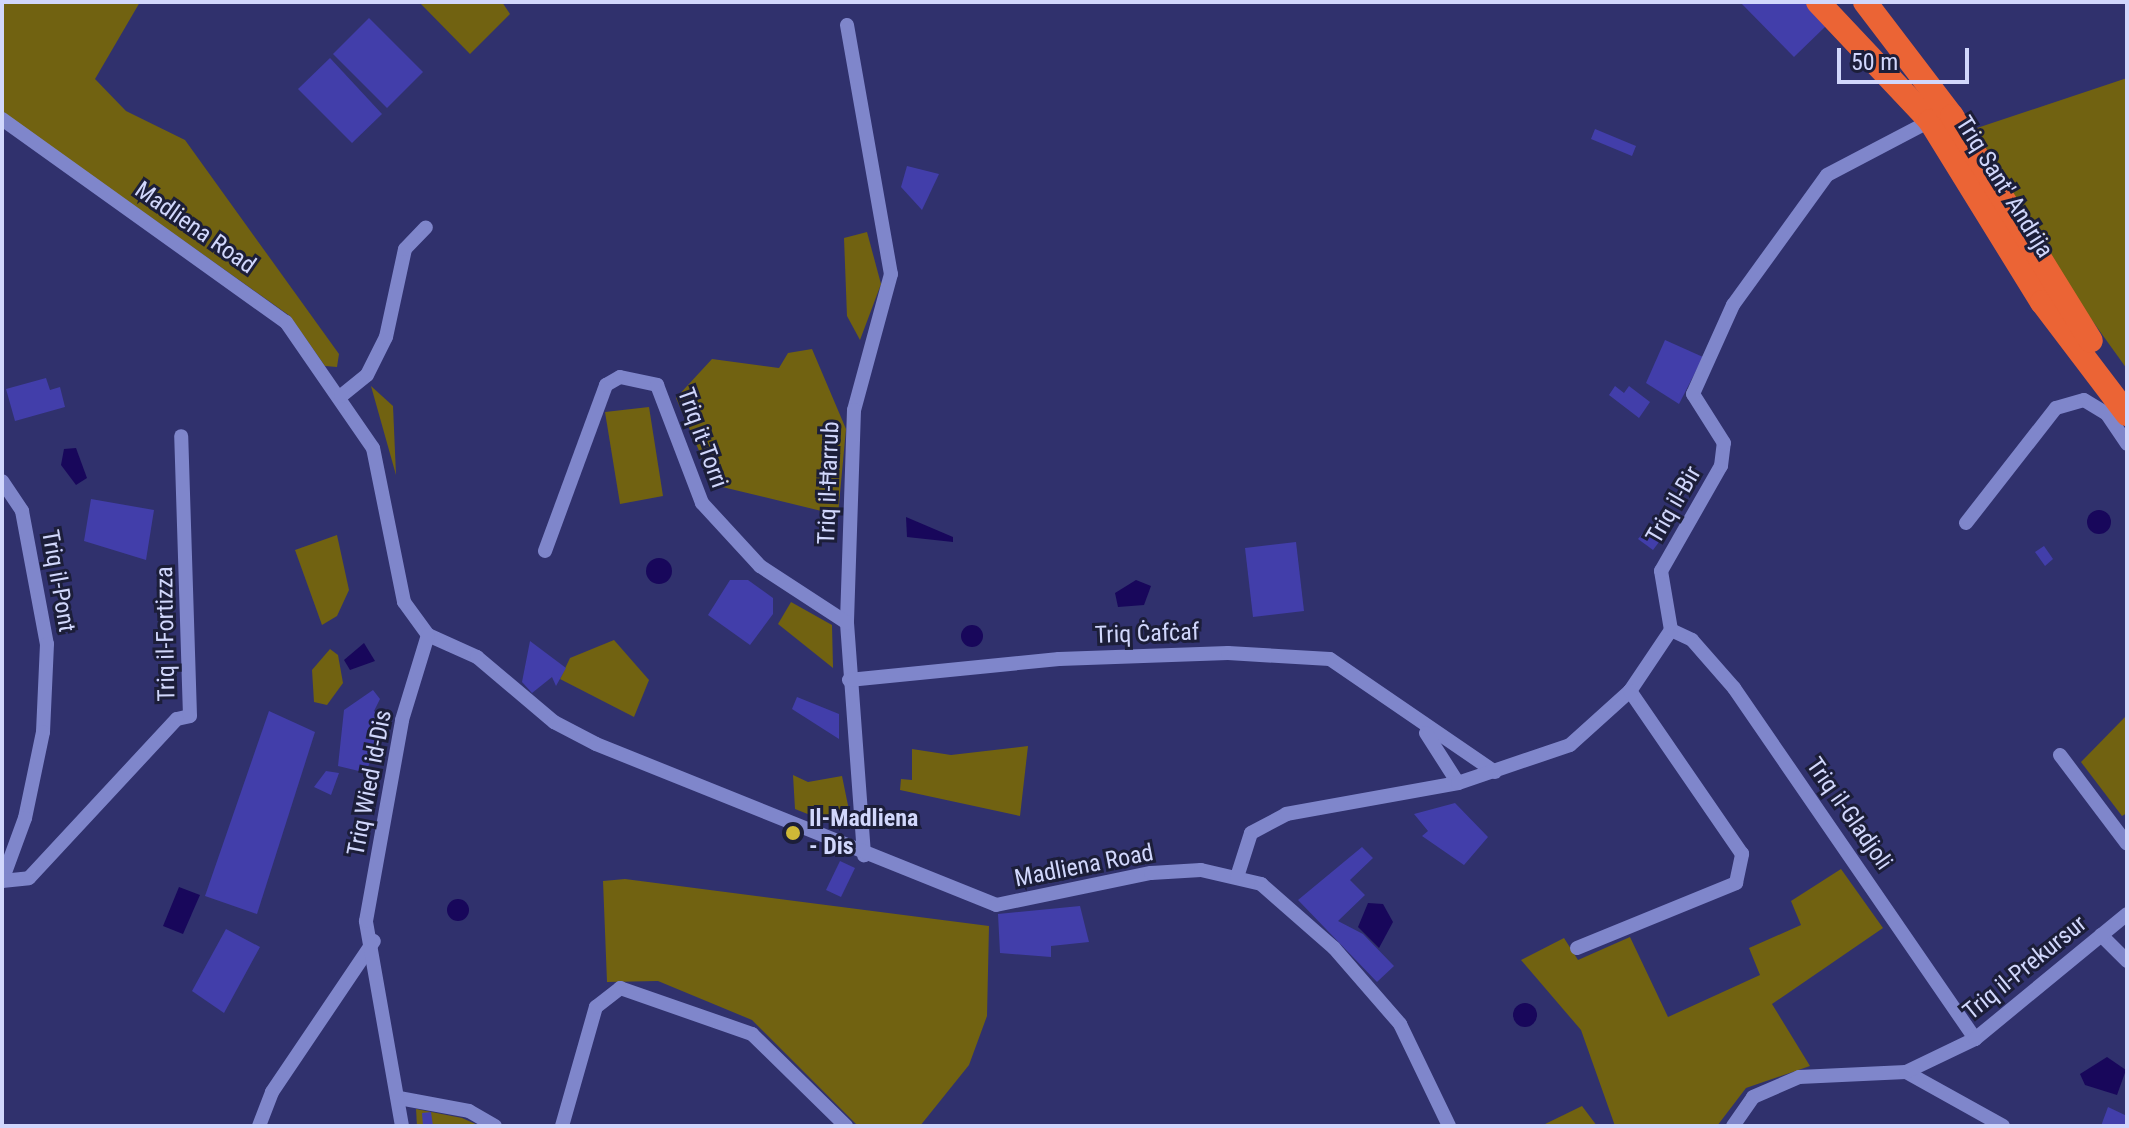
<!DOCTYPE html>
<meta charset="utf-8">
<style>
body{margin:0}
#map{position:relative;width:2129px;height:1128px;overflow:hidden;background:#30316d;font-family:"Roboto Condensed",sans-serif}
div>[style]{position:absolute}
.green>*{inset:0;background:#716211}
.water>*{inset:0;background:#18075b}
.round{border-radius:50%}
.building>*{inset:0;background:#423eaa}
.minor>*{height:14px;margin:-7px;padding:0 7px;transform-origin:7px;border-radius:7px;background:#7f86cb}
.highway>*{height:24px;margin:-12px;padding:0 12px;transform-origin:12px;border-radius:12px;background:#eb6435}
.dots>*{width:22px;height:22px;translate:-50% -50%;box-sizing:border-box;border:4px solid #1c1e39;border-radius:50%}
span{translate:-50% -50%;white-space:nowrap;text-align:center;line-height:1.15;-webkit-text-stroke:6px #1c1e39;paint-order:stroke}
.street-label{font-size:24px;color:#d1d7fc}
.poi-label{font-size:24px;color:#d1d7fc;font-weight:700}
.left{translate:0 -50%;text-align:left}
.frame{position:absolute;inset:0;border:4px solid #d1d7fc;pointer-events:none}
.scale{position:absolute;left:1837px;top:48px;width:132px;height:36px;box-sizing:border-box;border:4px solid #d1d7fc;border-top:0;padding-left:10px;font-size:24px;line-height:28px;white-space:nowrap;color:#d1d7fc;-webkit-text-stroke:6px #1c1e39;paint-order:stroke}
</style>
<div id="map">
<div class="green">
<i style="clip-path:polygon(2px 2px,140px 2px,95px 79px,126px 111px,185px 140px,339px 354px,337px 367px,325px 366px,290px 316px,2px 112px)"></i>
<i style="clip-path:polygon(419px 2px,502px 2px,510px 14px,470px 54px)"></i>
<i style="clip-path:polygon(2127px 78px,2127px 369px,2045px 255px,1971px 130px)"></i>
<i style="clip-path:polygon(867px 232px,881px 284px,860px 340px,847px 316px,844px 238px)"></i>
<i style="clip-path:polygon(812px 349px,846px 429px,838px 515px,714px 485px,676px 398px,712px 359px,779px 368px,788px 353px)"></i>
<i style="clip-path:polygon(371px 386px,393px 406px,396px 475px)"></i>
<i style="clip-path:polygon(649px 407px,663px 496px,620px 504px,605px 412px)"></i>
<i style="clip-path:polygon(337px 535px,349px 590px,337px 616px,322px 625px,295px 550px)"></i>
<i style="clip-path:polygon(791px 602px,832px 625px,833px 668px,778px 624px)"></i>
<i style="clip-path:polygon(614px 640px,649px 680px,634px 717px,560px 679px,570px 658px)"></i>
<i style="clip-path:polygon(330px 649px,338px 655px,343px 683px,327px 705px,314px 702px,312px 670px)"></i>
<i style="clip-path:polygon(2127px 715px,2127px 813px,2122px 816px,2081px 762px)"></i>
<i style="clip-path:polygon(1028px 746px,1020px 816px,900px 790px,901px 779px,912px 780px,912px 749px,951px 755px)"></i>
<i style="clip-path:polygon(793px 775px,808px 782px,842px 776px,851px 820px,843px 828px,795px 809px)"></i>
<i style="clip-path:polygon(1841px 869px,1883px 928px,1772px 1004px,1810px 1066px,1746px 1088px,1717px 1126px,1615px 1126px,1581px 1030px,1521px 960px,1564px 938px,1578px 960px,1630px 937px,1668px 1017px,1760px 975px,1749px 948px,1801px 925px,1791px 901px)"></i>
<i style="clip-path:polygon(625px 879px,989px 926px,987px 1016px,969px 1065px,920px 1126px,858px 1126px,752px 1020px,658px 981px,607px 982px,603px 881px)"></i>
<i style="clip-path:polygon(1582px 1106px,1597px 1126px,1541px 1126px)"></i>
<i style="clip-path:polygon(416px 1109px,462px 1118px,480px 1126px,417px 1126px)"></i>
</div>
<div class="water">
<i style="clip-path:polygon(76px 448px,87px 478px,76px 485px,61px 465px,64px 449px)"></i>
<i class="round" style="left:2087px;top:510px;width:24px;height:24px"></i>
<i style="clip-path:polygon(906px 517px,953px 537px,953px 542px,907px 537px)"></i>
<i class="round" style="left:646px;top:558px;width:26px;height:26px"></i>
<i style="clip-path:polygon(1136px 580px,1151px 586px,1144px 605px,1118px 607px,1115px 593px)"></i>
<i class="round" style="left:961px;top:625px;width:22px;height:22px"></i>
<i style="clip-path:polygon(364px 643px,375px 661px,350px 670px,344px 660px)"></i>
<i style="clip-path:polygon(179px 887px,200px 895px,183px 934px,163px 926px)"></i>
<i class="round" style="left:447px;top:899px;width:22px;height:22px"></i>
<i style="clip-path:polygon(1368px 903px,1383px 904px,1393px 922px,1379px 948px,1358px 927px)"></i>
<i class="round" style="left:1513px;top:1003px;width:24px;height:24px"></i>
<i style="clip-path:polygon(2107px 1057px,2126px 1070px,2117px 1095px,2085px 1085px,2080px 1074px)"></i>
</div>
<div class="building">
<i style="clip-path:polygon(1740px 2px,1806px 2px,1828px 24px,1794px 57px)"></i>
<i style="clip-path:polygon(369px 18px,423px 72px,387px 108px,333px 54px)"></i>
<i style="clip-path:polygon(330px 58px,382px 114px,352px 143px,298px 89px)"></i>
<i style="clip-path:polygon(1595px 129px,1636px 146px,1632px 156px,1591px 139px)"></i>
<i style="clip-path:polygon(907px 166px,939px 174px,922px 210px,901px 187px)"></i>
<i style="clip-path:polygon(1665px 340px,1703px 357px,1679px 404px,1646px 383px)"></i>
<i style="clip-path:polygon(46px 378px,50px 390px,60px 387px,65px 407px,15px 421px,6px 389px)"></i>
<i style="clip-path:polygon(1615px 386px,1624px 393px,1629px 386px,1650px 402px,1639px 418px,1609px 395px)"></i>
<i style="clip-path:polygon(91px 499px,154px 510px,146px 560px,84px 541px)"></i>
<i style="clip-path:polygon(1648px 527px,1662px 538px,1653px 550px,1638px 539px)"></i>
<i style="clip-path:polygon(1296px 542px,1304px 611px,1253px 617px,1245px 548px)"></i>
<i style="clip-path:polygon(2044px 546px,2053px 559px,2045px 566px,2035px 552px)"></i>
<i style="clip-path:polygon(730px 580px,748px 580px,773px 598px,773px 614px,750px 645px,708px 615px)"></i>
<i style="clip-path:polygon(530px 641px,566px 668px,556px 686px,552px 677px,532px 693px,522px 682px)"></i>
<i style="clip-path:polygon(373px 690px,380px 699px,374px 711px,383px 719px,369px 765px,363px 772px,338px 766px,344px 710px)"></i>
<i style="clip-path:polygon(797px 697px,839px 714px,839px 739px,792px 709px)"></i>
<i style="clip-path:polygon(269px 711px,315px 732px,257px 914px,205px 896px)"></i>
<i style="clip-path:polygon(326px 771px,339px 773px,331px 795px,314px 787px)"></i>
<i style="clip-path:polygon(1455px 803px,1488px 837px,1464px 865px,1422px 836px,1428px 831px,1414px 814px)"></i>
<i style="clip-path:polygon(1362px 847px,1373px 858px,1350px 880px,1365px 895px,1338px 921px,1363px 934px,1394px 966px,1377px 982px,1298px 900px)"></i>
<i style="clip-path:polygon(840px 861px,855px 868px,841px 897px,826px 890px)"></i>
<i style="clip-path:polygon(1080px 906px,1089px 942px,1051px 946px,1051px 957px,1000px 953px,998px 914px)"></i>
<i style="clip-path:polygon(226px 929px,260px 947px,224px 1013px,192px 991px)"></i>
<i style="clip-path:polygon(2108px 1107px,2127px 1116px,2127px 1126px,2101px 1126px)"></i>
<i style="clip-path:polygon(431px 1112px,433px 1126px,423px 1126px,422px 1113px)"></i>
</div>
<div class="minor">
<i style="left:847px;top:25px;width:253px;rotate:80deg"></i>
<i style="left:891px;top:274px;width:141px;rotate:105.2deg"></i>
<i style="left:854px;top:410px;width:213px;rotate:91.9deg"></i>
<i style="left:847px;top:623px;width:233px;rotate:85.8deg"></i>
<i style="left:2px;top:119px;width:349px;rotate:35.6deg"></i>
<i style="left:286px;top:322px;width:153px;rotate:55.4deg"></i>
<i style="left:373px;top:448px;width:157px;rotate:78.6deg"></i>
<i style="left:404px;top:602px;width:41px;rotate:54deg"></i>
<i style="left:428px;top:635px;width:54px;rotate:24.2deg"></i>
<i style="left:477px;top:657px;width:101px;rotate:40.2deg"></i>
<i style="left:554px;top:722px;width:47px;rotate:27.6deg"></i>
<i style="left:596px;top:744px;width:431px;rotate:21.9deg"></i>
<i style="left:996px;top:905px;width:158px;rotate:-11.7deg"></i>
<i style="left:1151px;top:873px;width:50px;rotate:-3.4deg"></i>
<i style="left:1201px;top:870px;width:62px;rotate:13.1deg"></i>
<i style="left:1261px;top:884px;width:97px;rotate:41.2deg"></i>
<i style="left:1334px;top:948px;width:101px;rotate:49deg"></i>
<i style="left:1400px;top:1024px;width:113px;rotate:64.3deg"></i>
<i style="left:341px;top:396px;width:33px;rotate:-39deg"></i>
<i style="left:367px;top:375px;width:42px;rotate:-63.4deg"></i>
<i style="left:386px;top:337px;width:90px;rotate:-77.8deg"></i>
<i style="left:405px;top:249px;width:30px;rotate:-46deg"></i>
<i style="left:2px;top:481px;width:36px;rotate:56deg"></i>
<i style="left:22px;top:511px;width:135px;rotate:79.4deg"></i>
<i style="left:47px;top:644px;width:88px;rotate:92.6deg"></i>
<i style="left:43px;top:732px;width:88px;rotate:101.8deg"></i>
<i style="left:25px;top:818px;width:67px;rotate:110.1deg"></i>
<i style="left:1966px;top:523px;width:146px;rotate:-52deg"></i>
<i style="left:2056px;top:408px;width:29px;rotate:-16deg"></i>
<i style="left:2084px;top:400px;width:27px;rotate:31deg"></i>
<i style="left:2107px;top:414px;width:36px;rotate:56deg"></i>
<i style="left:545px;top:551px;width:177px;rotate:-69.8deg"></i>
<i style="left:606px;top:385px;width:16px;rotate:-30deg"></i>
<i style="left:620px;top:377px;width:38px;rotate:12deg"></i>
<i style="left:657px;top:385px;width:126px;rotate:69.1deg"></i>
<i style="left:702px;top:503px;width:86px;rotate:47.4deg"></i>
<i style="left:760px;top:566px;width:104px;rotate:33.2deg"></i>
<i style="left:1671px;top:630px;width:23px;rotate:25deg"></i>
<i style="left:1692px;top:640px;width:64px;rotate:48.8deg"></i>
<i style="left:1734px;top:688px;width:426px;rotate:55.5deg"></i>
<i style="left:849px;top:680px;width:211px;rotate:-5.7deg"></i>
<i style="left:1059px;top:659px;width:169px;rotate:-2deg"></i>
<i style="left:1228px;top:653px;width:102px;rotate:3.4deg"></i>
<i style="left:1330px;top:659px;width:200px;rotate:34.4deg"></i>
<i style="left:1426px;top:733px;width:59px;rotate:57.4deg"></i>
<i style="left:2060px;top:755px;width:111px;rotate:53deg"></i>
<i style="left:1237px;top:877px;width:46px;rotate:-72.3deg"></i>
<i style="left:1251px;top:833px;width:40px;rotate:-28deg"></i>
<i style="left:1286px;top:814px;width:175px;rotate:-10.2deg"></i>
<i style="left:1458px;top:783px;width:118px;rotate:-18.7deg"></i>
<i style="left:1570px;top:745px;width:81px;rotate:-42deg"></i>
<i style="left:1630px;top:691px;width:73px;rotate:-56.1deg"></i>
<i style="left:1671px;top:630px;width:60px;rotate:-99.6deg"></i>
<i style="left:1661px;top:571px;width:121px;rotate:-60.3deg"></i>
<i style="left:1721px;top:466px;width:23px;rotate:-83deg"></i>
<i style="left:1724px;top:443px;width:58px;rotate:-122.3deg"></i>
<i style="left:1693px;top:394px;width:98px;rotate:-65.8deg"></i>
<i style="left:1733px;top:305px;width:160px;rotate:-54.1deg"></i>
<i style="left:1827px;top:175px;width:116px;rotate:-27.7deg"></i>
<i style="left:2px;top:881px;width:27px;rotate:-6deg"></i>
<i style="left:29px;top:878px;width:217px;rotate:-47.1deg"></i>
<i style="left:177px;top:719px;width:13px;rotate:-13deg"></i>
<i style="left:190px;top:716px;width:280px;rotate:-91.8deg"></i>
<i style="left:2101px;top:935px;width:37px;rotate:45deg"></i>
<i style="left:1577px;top:948px;width:172px;rotate:-22.2deg"></i>
<i style="left:1736px;top:883px;width:30px;rotate:-78deg"></i>
<i style="left:1742px;top:854px;width:198px;rotate:-124.5deg"></i>
<i style="left:1906px;top:1072px;width:111px;rotate:29.1deg"></i>
<i style="left:399px;top:1098px;width:71px;rotate:10.5deg"></i>
<i style="left:469px;top:1111px;width:30px;rotate:30deg"></i>
<i style="left:259px;top:1126px;width:36px;rotate:-69deg"></i>
<i style="left:272px;top:1092px;width:182px;rotate:-56deg"></i>
<i style="left:402px;top:1126px;width:208px;rotate:-100deg"></i>
<i style="left:366px;top:921px;width:204px;rotate:-79.8deg"></i>
<i style="left:402px;top:720px;width:89px;rotate:-73deg"></i>
<i style="left:562px;top:1126px;width:124px;rotate:-74.1deg"></i>
<i style="left:596px;top:1007px;width:31px;rotate:-38deg"></i>
<i style="left:620px;top:988px;width:140px;rotate:19.2deg"></i>
<i style="left:752px;top:1034px;width:132px;rotate:44.4deg"></i>
<i style="left:1733px;top:1126px;width:35px;rotate:-55deg"></i>
<i style="left:1753px;top:1097px;width:50px;rotate:-23.5deg"></i>
<i style="left:1799px;top:1077px;width:107px;rotate:-2.7deg"></i>
<i style="left:1906px;top:1072px;width:76px;rotate:-25.6deg"></i>
<i style="left:1975px;top:1039px;width:197px;rotate:-39.4deg"></i>
</div>
<div class="highway">
<i style="left:1818px;top:2px;width:163px;rotate:46.7deg"></i>
<i style="left:1930px;top:121px;width:213px;rotate:58.3deg"></i>
<i style="left:2042px;top:302px;width:141px;rotate:52.8deg"></i>
<i style="left:1865px;top:2px;width:143px;rotate:52.7deg"></i>
<i style="left:1952px;top:116px;width:264px;rotate:58.3deg"></i>
</div>
<div class="dots">
<i style="left:793px;top:833px;background:#cfb837"></i>
</div>
<div class="street-label">
<span style="left:2004px;top:187px;rotate:58deg">Triq Sant' Andrija</span>
<span style="left:195px;top:228px;rotate:35deg">Madliena Road</span>
<span style="left:702px;top:438px;rotate:70deg">Triq it-Torri</span>
<span style="left:829px;top:483px;rotate:-88deg">Triq il-Ħarrub</span>
<span style="left:1674px;top:505px;rotate:-60deg">Triq il-Bir</span>
<span style="left:58px;top:581px;rotate:80deg">Triq il-Pont</span>
<span style="left:166px;top:634px;rotate:-91deg">Triq il-Fortizza</span>
<span style="left:1147px;top:634px;rotate:-2deg">Triq Ċafċaf</span>
<span style="left:370px;top:783px;rotate:-79deg">Triq Wied id-Dis</span>
<span style="left:1849px;top:814px;rotate:55deg">Triq il-Gladjoli</span>
<span style="left:1084px;top:866px;rotate:-11deg">Madliena Road</span>
<span style="left:2025px;top:968px;rotate:-39deg">Triq il-Prekursur</span>
</div>
<div class="poi-label">
<span class="left" style="left:809px;top:833px">Il-Madliena<br>- Dis</span>
</div>
<div class="frame"></div>
<div class="scale">50 m</div>
</div>
